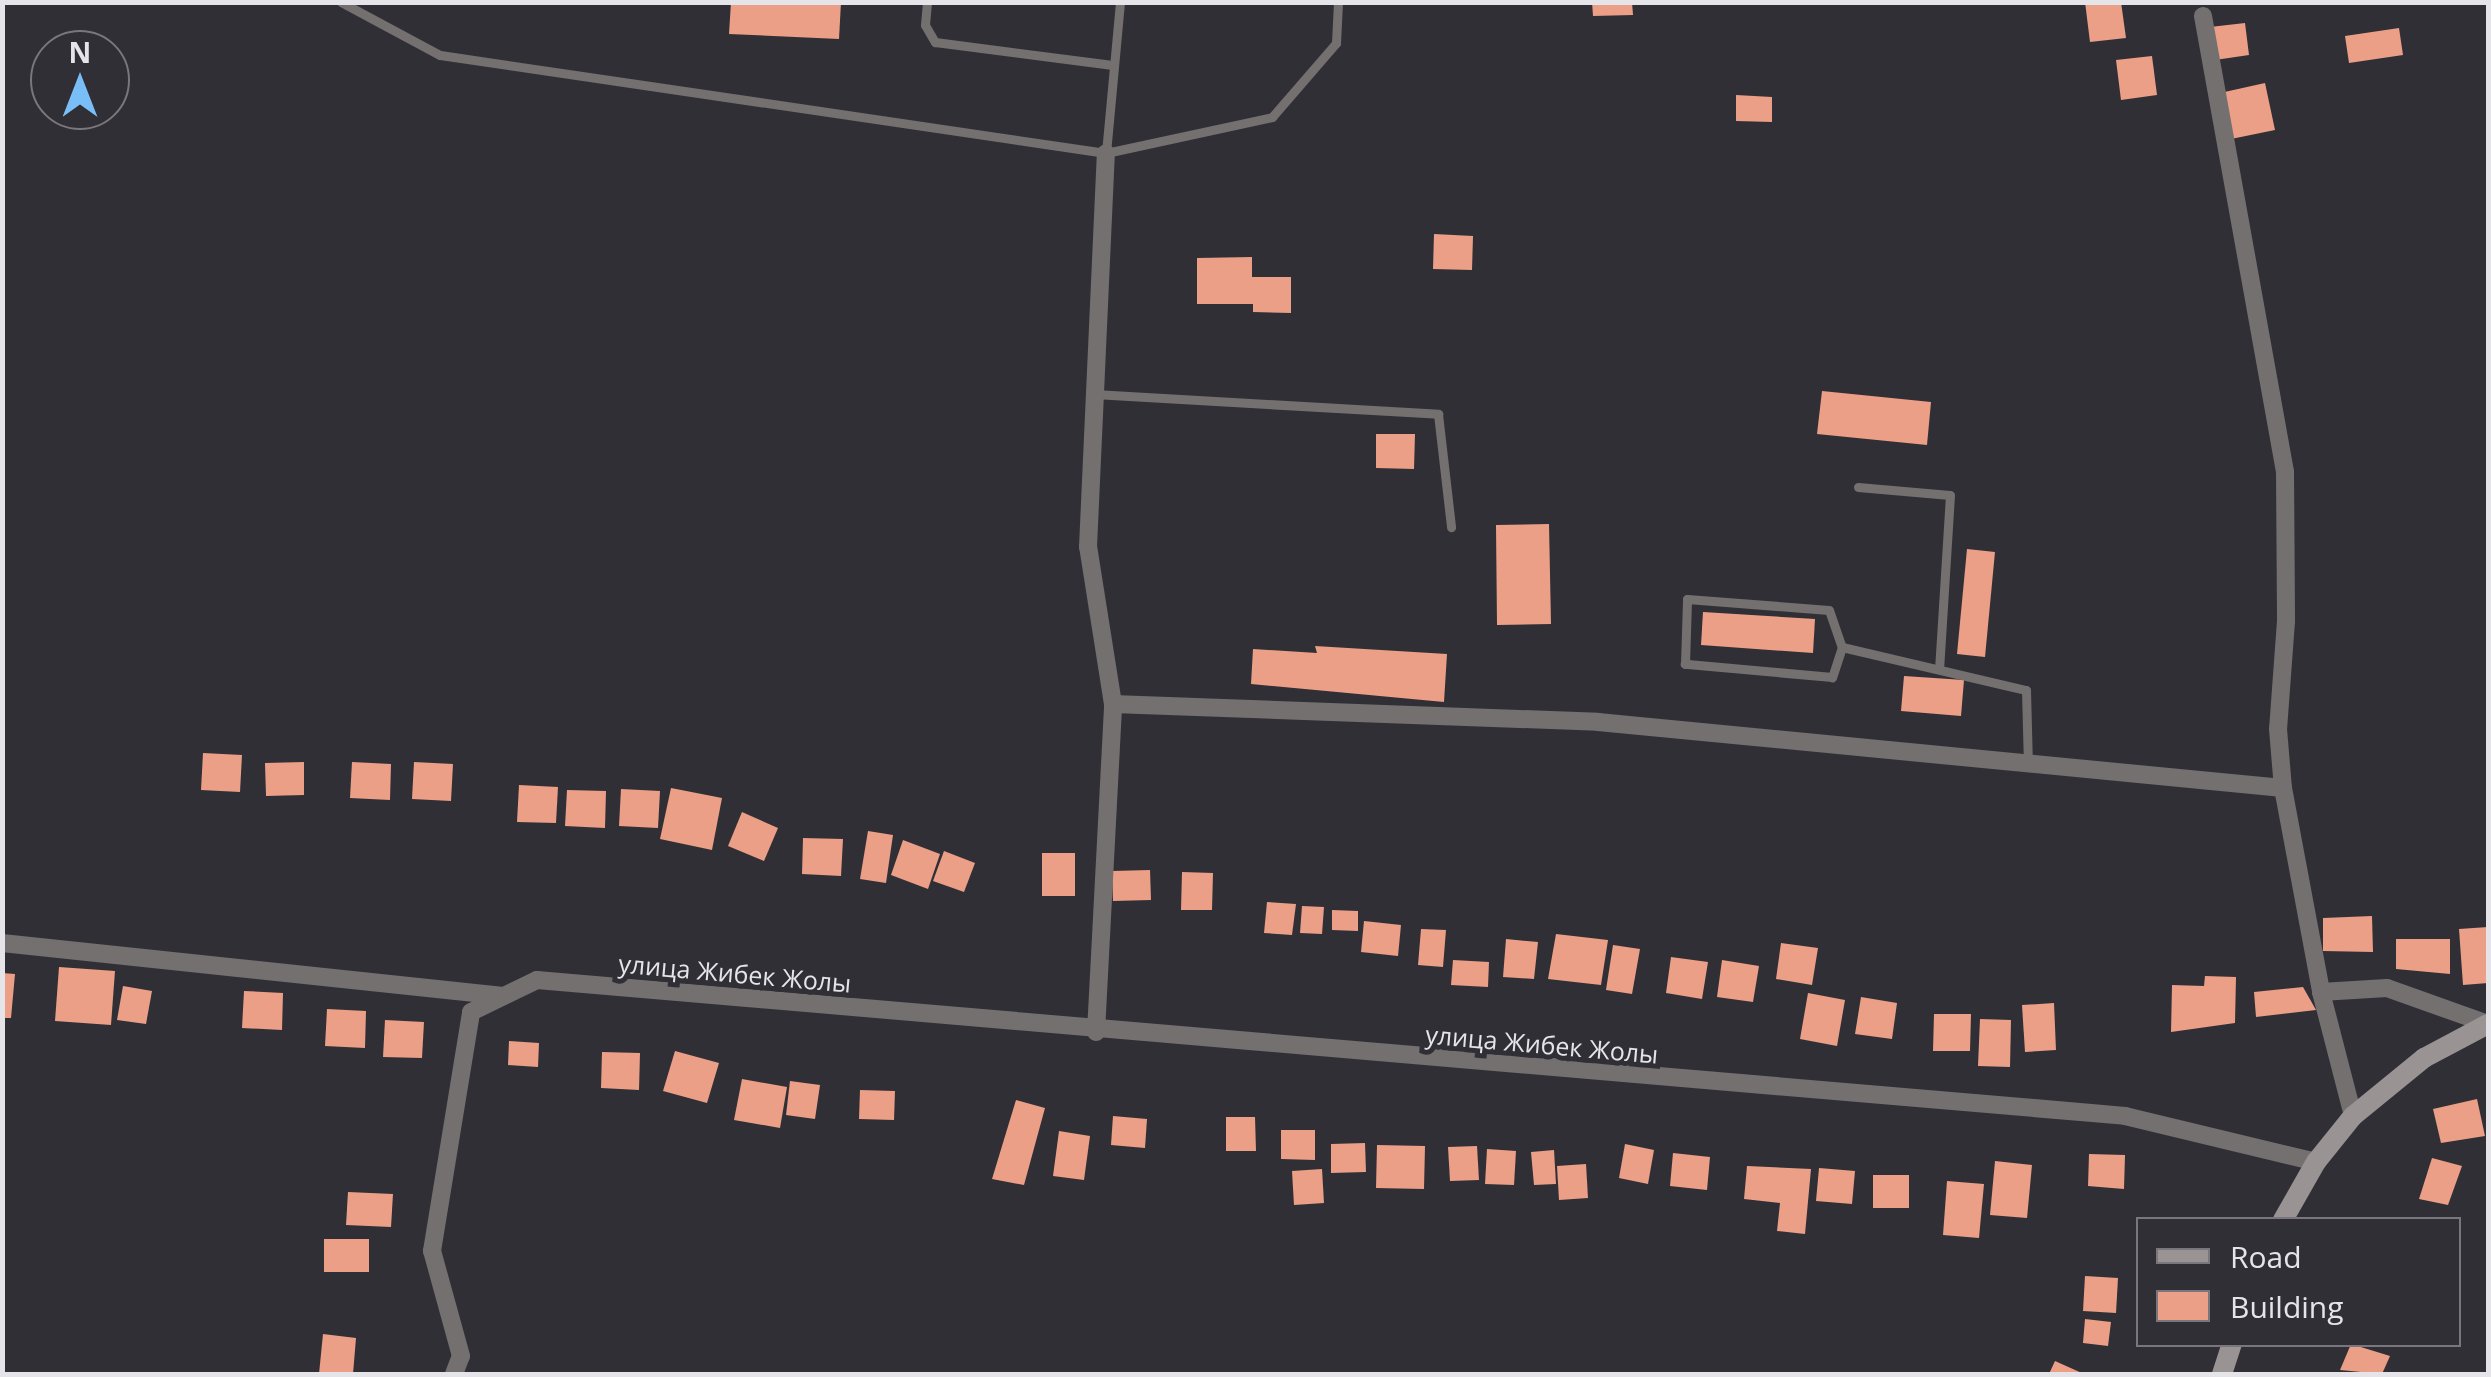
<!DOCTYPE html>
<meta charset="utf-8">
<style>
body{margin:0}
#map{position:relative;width:2491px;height:1377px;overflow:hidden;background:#312f36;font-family:"Open Sans",sans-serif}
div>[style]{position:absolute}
.building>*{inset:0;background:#eb9f87}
.service>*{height:9px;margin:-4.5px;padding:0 4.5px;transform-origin:4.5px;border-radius:4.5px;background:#747070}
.minor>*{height:18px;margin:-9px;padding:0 9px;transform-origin:9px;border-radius:9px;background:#747070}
.secondary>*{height:20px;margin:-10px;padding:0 10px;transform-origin:10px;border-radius:10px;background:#999394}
span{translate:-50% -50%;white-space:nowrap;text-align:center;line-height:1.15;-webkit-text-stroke:10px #312f36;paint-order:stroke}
.street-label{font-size:25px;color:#e5e4e8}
.frame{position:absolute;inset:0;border:5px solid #e5e4e8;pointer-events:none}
.legend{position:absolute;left:2136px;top:1217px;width:325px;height:130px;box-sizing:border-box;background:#312f36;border:2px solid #79777d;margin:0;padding:12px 18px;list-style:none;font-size:30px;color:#e5e4e8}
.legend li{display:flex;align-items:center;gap:20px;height:50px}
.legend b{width:50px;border:2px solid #79777d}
.north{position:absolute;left:30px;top:30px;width:100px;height:100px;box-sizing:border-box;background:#312f36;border:2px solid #79777d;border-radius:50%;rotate:0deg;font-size:28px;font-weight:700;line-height:40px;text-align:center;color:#e5e4e8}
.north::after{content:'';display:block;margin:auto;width:35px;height:45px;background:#7abef8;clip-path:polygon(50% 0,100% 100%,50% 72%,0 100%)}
</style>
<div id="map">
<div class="building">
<i style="clip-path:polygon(731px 2px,841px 2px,839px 39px,729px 34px)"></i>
<i style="clip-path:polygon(1592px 2px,1632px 2px,1633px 15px,1593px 16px)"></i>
<i style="clip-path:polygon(2085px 2px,2121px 2px,2126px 38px,2090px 42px)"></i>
<i style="clip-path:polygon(2245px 23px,2249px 55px,2215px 60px,2210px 27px)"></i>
<i style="clip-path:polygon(2399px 28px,2403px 55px,2349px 63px,2345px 36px)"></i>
<i style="clip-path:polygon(2152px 56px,2157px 95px,2121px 100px,2116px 60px)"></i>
<i style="clip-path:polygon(2265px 83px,2275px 130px,2231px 139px,2220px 93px)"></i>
<i style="clip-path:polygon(1736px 95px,1772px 97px,1772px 122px,1736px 121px)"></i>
<i style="clip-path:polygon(1434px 234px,1473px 236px,1472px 270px,1433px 269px)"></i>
<i style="clip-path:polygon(1252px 257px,1252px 277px,1291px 277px,1291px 313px,1253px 312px,1253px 304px,1197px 304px,1197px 258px)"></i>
<i style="clip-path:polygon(1822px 391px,1931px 402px,1927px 445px,1817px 434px)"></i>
<i style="clip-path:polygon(1376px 434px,1415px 434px,1414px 469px,1376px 468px)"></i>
<i style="clip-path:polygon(1549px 524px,1551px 624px,1497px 625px,1496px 525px)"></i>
<i style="clip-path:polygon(1967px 549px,1995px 552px,1985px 657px,1957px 654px)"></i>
<i style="clip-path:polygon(1703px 612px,1815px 619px,1813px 653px,1701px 645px)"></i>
<i style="clip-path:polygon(1315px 646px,1447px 654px,1444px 702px,1251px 684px,1253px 649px,1317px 653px)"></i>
<i style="clip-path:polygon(1904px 676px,1964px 680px,1961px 716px,1901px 711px)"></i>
<i style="clip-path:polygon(203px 753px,242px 755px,240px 792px,201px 790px)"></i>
<i style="clip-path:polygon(304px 762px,304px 795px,266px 796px,265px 763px)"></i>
<i style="clip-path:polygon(352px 762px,391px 764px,390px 800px,350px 798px)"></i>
<i style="clip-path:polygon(414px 762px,453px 764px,451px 801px,412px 799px)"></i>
<i style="clip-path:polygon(519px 785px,558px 787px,556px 823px,517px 822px)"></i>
<i style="clip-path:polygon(671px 788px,722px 798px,712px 850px,660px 839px)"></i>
<i style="clip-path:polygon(621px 789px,660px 791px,658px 828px,619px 826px)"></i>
<i style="clip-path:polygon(567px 790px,606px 791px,605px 828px,565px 826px)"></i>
<i style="clip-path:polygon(742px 812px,778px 828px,764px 861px,728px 846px)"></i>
<i style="clip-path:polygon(868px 831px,893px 835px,886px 883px,860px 879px)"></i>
<i style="clip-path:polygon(803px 838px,843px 839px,841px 876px,802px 874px)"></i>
<i style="clip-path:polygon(903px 840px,940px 854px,928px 889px,891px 875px)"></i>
<i style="clip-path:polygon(944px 851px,975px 863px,964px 892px,933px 881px)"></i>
<i style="clip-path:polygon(1042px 853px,1075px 853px,1075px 896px,1042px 896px)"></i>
<i style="clip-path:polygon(1150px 870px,1151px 900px,1113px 901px,1112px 871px)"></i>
<i style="clip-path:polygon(1182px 872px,1213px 873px,1212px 910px,1181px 910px)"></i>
<i style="clip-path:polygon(1267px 902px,1296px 904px,1292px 935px,1264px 933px)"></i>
<i style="clip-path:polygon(1302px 906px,1324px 907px,1322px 934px,1300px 933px)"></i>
<i style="clip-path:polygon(1332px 910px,1358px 911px,1358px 931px,1332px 930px)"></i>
<i style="clip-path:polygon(2372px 916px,2373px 952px,2323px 951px,2323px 918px)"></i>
<i style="clip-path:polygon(1364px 921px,1401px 925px,1398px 956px,1361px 952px)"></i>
<i style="clip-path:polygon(2488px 927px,2488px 983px,2463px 985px,2459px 929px)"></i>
<i style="clip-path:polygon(1421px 929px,1446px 930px,1443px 967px,1418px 965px)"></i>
<i style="clip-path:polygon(1556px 934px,1608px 940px,1601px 985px,1548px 979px)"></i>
<i style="clip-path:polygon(1506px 939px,1538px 942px,1534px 979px,1503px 977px)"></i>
<i style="clip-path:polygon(2396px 939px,2450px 939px,2450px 974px,2396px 969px)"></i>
<i style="clip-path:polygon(1781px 943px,1818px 948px,1812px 985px,1776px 979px)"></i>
<i style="clip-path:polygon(1613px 945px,1640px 949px,1632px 994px,1606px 990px)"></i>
<i style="clip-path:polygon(1671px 957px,1708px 962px,1702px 999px,1666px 993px)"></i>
<i style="clip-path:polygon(1453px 960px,1489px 962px,1488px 987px,1451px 985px)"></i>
<i style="clip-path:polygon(1722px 960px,1759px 966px,1753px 1002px,1717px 997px)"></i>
<i style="clip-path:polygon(59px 967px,115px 971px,111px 1025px,55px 1021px)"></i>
<i style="clip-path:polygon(2px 973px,15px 974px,11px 1018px,2px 1018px)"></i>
<i style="clip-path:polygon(2205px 976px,2236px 977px,2235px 1023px,2171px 1032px,2172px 985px,2204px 986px)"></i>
<i style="clip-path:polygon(123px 986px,152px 991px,146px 1024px,117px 1020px)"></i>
<i style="clip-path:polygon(2303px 987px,2316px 1010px,2256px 1017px,2254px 992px)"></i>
<i style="clip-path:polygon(244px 991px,283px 993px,282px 1030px,242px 1028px)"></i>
<i style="clip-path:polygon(1808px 993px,1845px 1000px,1837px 1046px,1800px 1039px)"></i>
<i style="clip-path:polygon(1861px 997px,1897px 1003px,1892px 1039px,1855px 1034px)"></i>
<i style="clip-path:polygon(2054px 1003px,2056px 1050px,2025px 1052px,2022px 1005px)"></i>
<i style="clip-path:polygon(327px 1009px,366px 1011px,365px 1048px,325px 1046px)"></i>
<i style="clip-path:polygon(1934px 1014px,1971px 1014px,1970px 1051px,1933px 1051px)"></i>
<i style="clip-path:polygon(1980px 1019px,2011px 1020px,2010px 1067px,1978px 1066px)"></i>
<i style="clip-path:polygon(385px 1020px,424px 1022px,422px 1058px,383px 1057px)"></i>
<i style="clip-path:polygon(509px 1041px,539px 1043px,538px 1067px,508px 1065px)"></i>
<i style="clip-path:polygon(675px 1051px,719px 1063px,707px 1103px,663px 1091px)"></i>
<i style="clip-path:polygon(602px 1052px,640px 1053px,639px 1090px,601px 1088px)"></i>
<i style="clip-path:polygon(742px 1079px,787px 1087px,780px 1128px,734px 1120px)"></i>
<i style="clip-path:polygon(790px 1081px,820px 1085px,815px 1119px,786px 1115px)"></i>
<i style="clip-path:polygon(860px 1090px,895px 1091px,894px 1120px,859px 1119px)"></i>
<i style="clip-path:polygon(2477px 1099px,2485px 1136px,2441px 1143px,2433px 1109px)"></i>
<i style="clip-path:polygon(1016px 1100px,1045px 1108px,1024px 1185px,992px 1179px)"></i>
<i style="clip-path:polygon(1113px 1116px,1147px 1119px,1145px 1148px,1111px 1145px)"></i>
<i style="clip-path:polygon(1226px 1117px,1255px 1117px,1256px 1151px,1226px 1151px)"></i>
<i style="clip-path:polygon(1281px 1130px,1315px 1130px,1315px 1160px,1281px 1159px)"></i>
<i style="clip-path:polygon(1059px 1131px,1090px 1136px,1084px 1180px,1053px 1176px)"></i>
<i style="clip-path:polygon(1365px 1143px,1366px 1172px,1331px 1173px,1331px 1144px)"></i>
<i style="clip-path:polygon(1625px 1144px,1654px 1150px,1648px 1184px,1619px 1178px)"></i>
<i style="clip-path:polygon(1377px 1145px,1425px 1146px,1424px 1189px,1376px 1188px)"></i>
<i style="clip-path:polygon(1477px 1146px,1479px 1180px,1450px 1181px,1448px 1147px)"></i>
<i style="clip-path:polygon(1487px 1149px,1516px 1151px,1514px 1185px,1485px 1184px)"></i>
<i style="clip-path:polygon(1554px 1150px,1556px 1184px,1534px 1185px,1531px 1152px)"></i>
<i style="clip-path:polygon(1673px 1153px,1710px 1157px,1707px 1190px,1670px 1186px)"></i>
<i style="clip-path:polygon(2089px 1154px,2125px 1155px,2124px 1189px,2088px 1186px)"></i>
<i style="clip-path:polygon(2432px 1158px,2462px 1166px,2448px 1205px,2419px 1199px)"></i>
<i style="clip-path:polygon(1995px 1161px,2032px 1165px,2027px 1218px,1990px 1215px)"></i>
<i style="clip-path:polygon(1586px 1164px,1588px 1198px,1559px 1200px,1557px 1166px)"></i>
<i style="clip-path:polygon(1747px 1166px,1811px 1169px,1805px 1234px,1777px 1231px,1780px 1203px,1744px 1199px)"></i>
<i style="clip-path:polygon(1819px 1168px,1855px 1171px,1852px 1204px,1816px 1201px)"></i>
<i style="clip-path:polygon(1322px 1169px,1324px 1203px,1294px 1205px,1292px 1171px)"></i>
<i style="clip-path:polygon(1873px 1175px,1909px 1175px,1909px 1208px,1873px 1208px)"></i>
<i style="clip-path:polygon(1947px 1181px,1984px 1184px,1979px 1238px,1943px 1235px)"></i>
<i style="clip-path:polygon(348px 1192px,393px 1194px,391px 1227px,346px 1225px)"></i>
<i style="clip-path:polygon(324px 1239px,369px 1239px,369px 1272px,324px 1272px)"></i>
<i style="clip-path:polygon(2085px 1276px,2118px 1278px,2116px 1313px,2083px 1311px)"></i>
<i style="clip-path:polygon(2085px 1319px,2111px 1322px,2108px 1346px,2083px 1343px)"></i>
<i style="clip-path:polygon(323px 1334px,356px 1338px,353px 1374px,319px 1374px)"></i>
<i style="clip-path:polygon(2351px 1344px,2390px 1356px,2382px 1374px,2340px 1370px)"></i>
<i style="clip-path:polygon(2055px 1361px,2084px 1374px,2049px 1374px)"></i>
</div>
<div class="service">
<i style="left:341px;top:2px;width:112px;rotate:28.2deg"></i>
<i style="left:440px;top:55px;width:673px;rotate:8.37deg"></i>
<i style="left:1106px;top:153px;width:170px;rotate:-12.2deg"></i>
<i style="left:1272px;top:117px;width:98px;rotate:-49.1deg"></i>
<i style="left:1336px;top:43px;width:41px;rotate:-87.2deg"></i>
<i style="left:927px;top:2px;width:23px;rotate:95deg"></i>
<i style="left:925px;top:25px;width:20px;rotate:60deg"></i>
<i style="left:935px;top:42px;width:179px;rotate:7.4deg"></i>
<i style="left:1106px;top:153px;width:152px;rotate:-84.7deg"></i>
<i style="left:1094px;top:394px;width:345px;rotate:3.3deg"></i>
<i style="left:1438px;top:414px;width:114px;rotate:83.4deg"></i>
<i style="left:1858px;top:487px;width:92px;rotate:5deg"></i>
<i style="left:1950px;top:495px;width:174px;rotate:93.6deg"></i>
<i style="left:1842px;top:647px;width:32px;rotate:108deg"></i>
<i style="left:1832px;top:677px;width:148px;rotate:-174.9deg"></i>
<i style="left:1685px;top:664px;width:65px;rotate:-88.2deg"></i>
<i style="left:1687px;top:599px;width:142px;rotate:4.4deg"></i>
<i style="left:1829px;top:610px;width:39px;rotate:71deg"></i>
<i style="left:1842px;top:647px;width:189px;rotate:13.2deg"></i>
<i style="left:2026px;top:690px;width:74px;rotate:88.5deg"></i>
</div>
<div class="minor">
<i style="left:2203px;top:16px;width:463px;rotate:79.8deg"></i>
<i style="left:2285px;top:472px;width:149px;rotate:89.6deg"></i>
<i style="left:2286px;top:621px;width:108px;rotate:94.2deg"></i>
<i style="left:2278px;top:729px;width:59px;rotate:85.2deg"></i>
<i style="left:2283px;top:788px;width:208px;rotate:79.4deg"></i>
<i style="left:2321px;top:992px;width:128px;rotate:75.5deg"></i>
<i style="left:1113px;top:704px;width:485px;rotate:2.1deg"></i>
<i style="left:1598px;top:722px;width:688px;rotate:5.5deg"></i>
<i style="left:2px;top:943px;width:504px;rotate:6.04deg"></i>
<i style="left:2321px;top:992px;width:66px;rotate:-3.5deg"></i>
<i style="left:2387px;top:988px;width:107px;rotate:19.6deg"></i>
<i style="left:1096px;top:1032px;width:328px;rotate:-87deg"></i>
<i style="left:1113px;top:704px;width:159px;rotate:-99deg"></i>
<i style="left:1088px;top:547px;width:394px;rotate:-87.4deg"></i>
<i style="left:454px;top:1374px;width:19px;rotate:-69deg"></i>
<i style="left:461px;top:1356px;width:109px;rotate:-105.4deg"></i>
<i style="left:432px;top:1251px;width:242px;rotate:-80.7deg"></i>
<i style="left:471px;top:1012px;width:73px;rotate:-25.9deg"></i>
<i style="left:537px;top:980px;width:1594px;rotate:4.89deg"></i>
<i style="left:2125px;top:1116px;width:196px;rotate:13.5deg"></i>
</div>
<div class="secondary">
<i style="left:2283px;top:1220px;width:67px;rotate:-60.4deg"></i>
<i style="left:2316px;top:1162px;width:59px;rotate:-51.2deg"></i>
<i style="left:2353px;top:1116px;width:92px;rotate:-39.2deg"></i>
<i style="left:2424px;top:1058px;width:72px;rotate:-28deg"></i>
<i style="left:2222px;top:1374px;width:32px;rotate:-72deg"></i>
</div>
<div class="street-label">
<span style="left:735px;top:973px;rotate:5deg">улица Жибек Жолы</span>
<span style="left:1542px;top:1044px;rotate:5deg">улица Жибек Жолы</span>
</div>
<div class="frame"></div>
<ul class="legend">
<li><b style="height:12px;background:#999394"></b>Road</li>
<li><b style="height:28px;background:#eb9f87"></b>Building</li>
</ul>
<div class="north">N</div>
</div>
